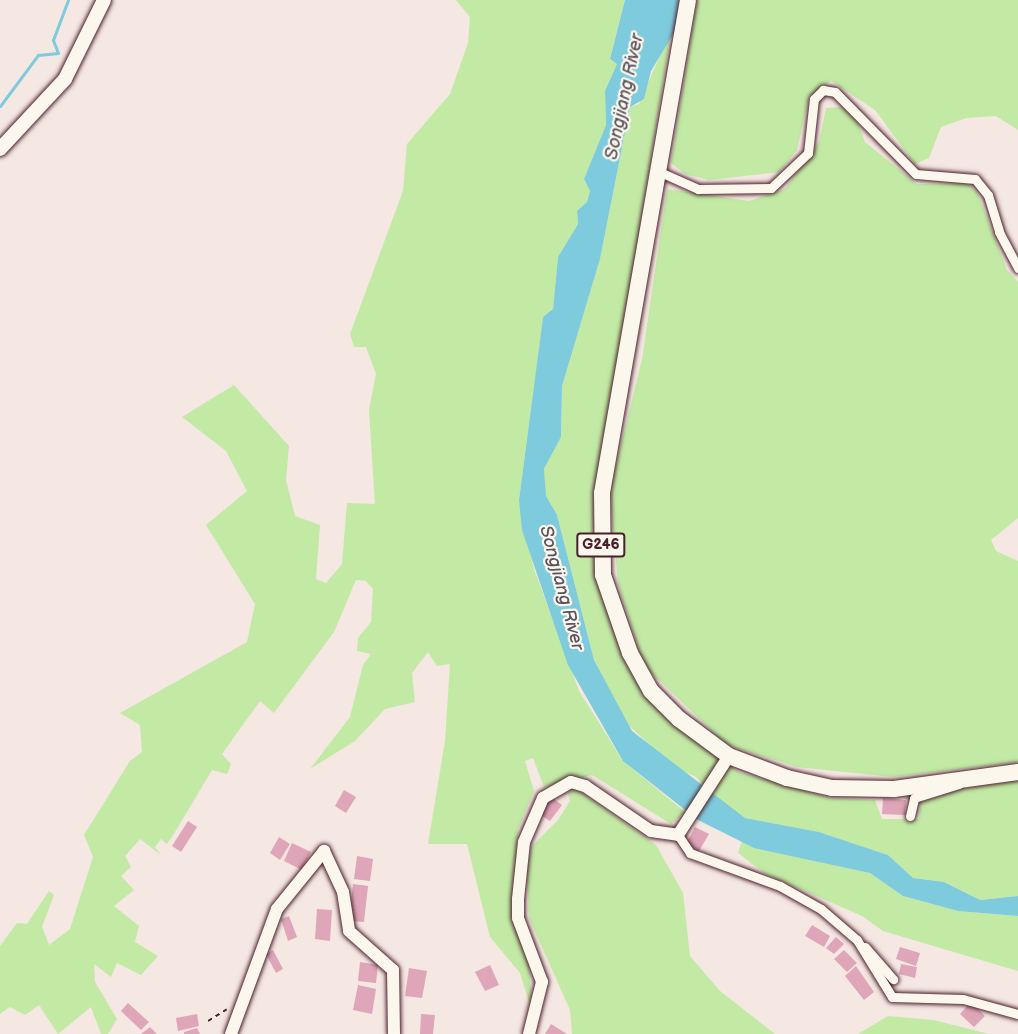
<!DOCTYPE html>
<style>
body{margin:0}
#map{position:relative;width:1018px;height:1034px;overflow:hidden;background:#f5e7e2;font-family:"Balsamiq Sans",sans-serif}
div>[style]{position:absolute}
.green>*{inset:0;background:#c2eaa5}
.water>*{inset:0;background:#7ecbdd}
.stream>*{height:3px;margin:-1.5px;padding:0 1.5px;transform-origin:1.5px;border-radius:1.5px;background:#7ecbdd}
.building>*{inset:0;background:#dea6b8}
.path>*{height:2px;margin-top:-1px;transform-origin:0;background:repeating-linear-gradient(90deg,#4a1f2b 0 4.5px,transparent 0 9px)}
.roads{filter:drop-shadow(0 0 2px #4a1f2b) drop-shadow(0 0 2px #4a1f2b)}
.minor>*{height:9px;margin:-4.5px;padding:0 4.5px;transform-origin:4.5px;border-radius:4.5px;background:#fbf7ec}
.tertiary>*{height:12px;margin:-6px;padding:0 6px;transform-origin:6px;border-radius:6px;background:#fbf7ec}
.secondary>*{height:14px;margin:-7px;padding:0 7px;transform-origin:7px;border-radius:7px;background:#fbf7ec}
.trunk>*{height:16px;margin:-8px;padding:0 8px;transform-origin:8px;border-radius:8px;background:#fbf7ec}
span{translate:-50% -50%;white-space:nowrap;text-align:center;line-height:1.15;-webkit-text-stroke:4.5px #fbf7ec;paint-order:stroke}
.shield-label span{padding:2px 4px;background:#fbf7ec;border:2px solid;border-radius:4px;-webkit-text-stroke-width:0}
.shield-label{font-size:15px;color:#4a1f2b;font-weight:700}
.water-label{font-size:18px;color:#5a5360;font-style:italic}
</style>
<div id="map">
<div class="green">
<i style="clip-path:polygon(456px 0,625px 0,610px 59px,617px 64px,605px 91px,606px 125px,584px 179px,590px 191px,587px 202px,577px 211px,578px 224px,558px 257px,553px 309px,543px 317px,519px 500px,534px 569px,579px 691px,623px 761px,685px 812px,671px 824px,592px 775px,544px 787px,533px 758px,525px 761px,534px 791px,518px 830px,512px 915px,529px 962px,532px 1012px,520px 973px,490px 937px,467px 844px,428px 844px,445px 741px,450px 664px,437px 666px,428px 652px,412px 673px,415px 702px,385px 709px,355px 741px,310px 769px,350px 717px,363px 665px,371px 654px,357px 651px,358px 638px,371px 622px,373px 589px,366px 581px,356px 580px,334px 632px,274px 713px,260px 701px,222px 754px,231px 764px,227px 774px,212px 770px,175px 832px,167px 844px,161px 839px,155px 847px,161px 855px,140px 839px,125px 856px,131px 867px,121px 876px,134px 890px,114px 906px,139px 926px,135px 942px,158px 956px,141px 975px,117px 963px,111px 977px,94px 964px,95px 982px,117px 1019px,108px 1034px,101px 1034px,91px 1007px,58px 1034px,39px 1005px,25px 1015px,10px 1007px,0 1014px,0 946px,17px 923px,27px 924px,49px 891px,54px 895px,42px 927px,49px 945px,70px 929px,93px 857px,84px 835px,130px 761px,142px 752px,140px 725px,120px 713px,247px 642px,255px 604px,206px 525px,247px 491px,226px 451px,182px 417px,234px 385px,289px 446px,286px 480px,295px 516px,320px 525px,316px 579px,326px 583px,342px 564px,347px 503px,375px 504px,369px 410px,376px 374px,366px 347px,354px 347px,350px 334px,403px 191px,407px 144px,450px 94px,468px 43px,470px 17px)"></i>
<i style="clip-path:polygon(697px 0,1018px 0,1018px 130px,996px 116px,966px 118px,941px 127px,929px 158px,915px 164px,875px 110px,831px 81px,809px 97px,797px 150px,779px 172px,709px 180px,685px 174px,671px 163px)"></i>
<i style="clip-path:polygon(671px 30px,606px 447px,603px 593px,680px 729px,739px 772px,830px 798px,875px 800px,882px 819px,919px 819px,921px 799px,964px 784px,1018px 779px,1018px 896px,980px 900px,944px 882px,913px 878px,888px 855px,819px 832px,745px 818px,717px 800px,696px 777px,674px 767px,625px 722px,594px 660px,557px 515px,545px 496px,544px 469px,561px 437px,562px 386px,600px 259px,630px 107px,639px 104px)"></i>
<i style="clip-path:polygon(842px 107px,856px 118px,865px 142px,917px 184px,967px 183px,977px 192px,1007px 270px,1018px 282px,1018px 518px,991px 540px,996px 551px,1018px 561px,1018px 762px,893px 777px,797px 767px,727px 745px,644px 666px,618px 584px,610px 490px,642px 359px,667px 189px,749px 201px,785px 189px,819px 142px,826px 108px)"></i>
<i style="clip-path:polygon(576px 789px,656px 845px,683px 893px,690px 956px,720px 991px,775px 1034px,572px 1034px,570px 1010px,529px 918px,527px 871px,531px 847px,558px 820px,570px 801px,568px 793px)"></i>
<i style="clip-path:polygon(742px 841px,870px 873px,903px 896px,958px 911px,1018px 916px,1018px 971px,883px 931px,862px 916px,764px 873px,738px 853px)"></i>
<i style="clip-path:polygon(888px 1016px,933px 1020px,989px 1034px,858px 1034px)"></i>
</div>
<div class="water">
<i style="clip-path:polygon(625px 0,679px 0,675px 31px,651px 71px,644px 99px,630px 107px,600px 259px,562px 386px,561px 437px,544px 469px,546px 496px,557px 515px,594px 660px,632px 731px,745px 818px,819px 832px,888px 855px,913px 878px,944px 882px,980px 900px,1018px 896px,1018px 916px,958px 911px,903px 896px,870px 873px,754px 848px,698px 820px,623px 761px,568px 665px,522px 530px,519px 500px,543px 317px,553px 309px,558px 257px,578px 224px,577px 211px,587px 202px,590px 191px,584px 179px,606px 125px,605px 91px,617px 64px,610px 59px)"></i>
</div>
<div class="stream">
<i style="left:0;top:106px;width:64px;rotate:-53.3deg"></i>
<i style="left:38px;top:55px;width:20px;rotate:-6deg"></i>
<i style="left:58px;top:53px;width:14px;rotate:-111deg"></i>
<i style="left:53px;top:40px;width:43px;rotate:-69.4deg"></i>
</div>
<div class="building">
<i style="clip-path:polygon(344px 790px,356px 797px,346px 813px,335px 806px)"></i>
<i style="clip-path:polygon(551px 797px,562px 805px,550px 821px,539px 814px)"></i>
<i style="clip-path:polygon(883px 798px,906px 800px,905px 815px,882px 814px)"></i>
<i style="clip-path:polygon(188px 821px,197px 827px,181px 852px,172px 846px)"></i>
<i style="clip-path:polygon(695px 827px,709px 834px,699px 851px,686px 844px)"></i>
<i style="clip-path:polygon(279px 837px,290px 844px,280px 860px,270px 853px)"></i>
<i style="clip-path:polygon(292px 843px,311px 852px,302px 870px,284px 861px)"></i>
<i style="clip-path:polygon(357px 856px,373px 859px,370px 881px,354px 879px)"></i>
<i style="clip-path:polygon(353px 884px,368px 886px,364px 922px,349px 921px)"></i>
<i style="clip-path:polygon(317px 909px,332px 910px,330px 941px,315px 939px)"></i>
<i style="clip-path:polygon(289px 916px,297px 937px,288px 941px,281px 919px)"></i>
<i style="clip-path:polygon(812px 925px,830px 936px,824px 947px,805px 936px)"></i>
<i style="clip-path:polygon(836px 937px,844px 944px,834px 954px,826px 948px)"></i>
<i style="clip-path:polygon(900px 947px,920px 953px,916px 966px,896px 959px)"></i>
<i style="clip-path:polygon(273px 950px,283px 969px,276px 973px,266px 954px)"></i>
<i style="clip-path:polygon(844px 950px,857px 963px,847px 972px,834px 959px)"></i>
<i style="clip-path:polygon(360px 962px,378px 965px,376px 983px,358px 981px)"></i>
<i style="clip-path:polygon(901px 964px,917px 967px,915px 978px,899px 974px)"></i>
<i style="clip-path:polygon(490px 965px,499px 985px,485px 991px,475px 972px)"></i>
<i style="clip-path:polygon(856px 966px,874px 992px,864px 1000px,845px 976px)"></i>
<i style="clip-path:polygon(409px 968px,427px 971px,422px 998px,405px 996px)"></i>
<i style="clip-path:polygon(358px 985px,376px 989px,372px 1014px,353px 1010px)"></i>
<i style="clip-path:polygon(971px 1002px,985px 1016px,974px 1027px,960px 1014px)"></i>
<i style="clip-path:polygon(128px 1003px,149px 1022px,141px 1030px,121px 1011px)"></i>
<i style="clip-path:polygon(197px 1014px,199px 1026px,178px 1031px,176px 1018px)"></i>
<i style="clip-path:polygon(421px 1014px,435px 1015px,433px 1034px,420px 1034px)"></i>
<i style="clip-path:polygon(551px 1024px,567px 1034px,545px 1034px)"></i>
<i style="clip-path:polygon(150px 1027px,157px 1034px,141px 1034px)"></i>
<i style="clip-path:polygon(197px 1028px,200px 1034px,184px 1034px,184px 1032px)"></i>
</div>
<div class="path">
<i style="left:208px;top:1021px;width:22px;rotate:-32deg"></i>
</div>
<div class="roads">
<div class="minor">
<i style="left:660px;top:172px;width:42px;rotate:24.1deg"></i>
<i style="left:698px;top:189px;width:73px;rotate:-0.8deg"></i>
<i style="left:771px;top:188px;width:51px;rotate:-43.4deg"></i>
<i style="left:808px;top:153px;width:54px;rotate:-83.7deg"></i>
<i style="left:814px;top:99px;width:13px;rotate:-45deg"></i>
<i style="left:823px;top:90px;width:12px;rotate:9deg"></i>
<i style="left:835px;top:92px;width:115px;rotate:45.4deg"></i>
<i style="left:916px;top:174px;width:59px;rotate:4.8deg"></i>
<i style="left:975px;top:179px;width:21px;rotate:51deg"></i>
<i style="left:988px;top:195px;width:39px;rotate:73deg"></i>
<i style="left:999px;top:232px;width:41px;rotate:62.2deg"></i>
<i style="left:910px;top:816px;width:18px;rotate:-77deg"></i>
<i style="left:914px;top:798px;width:47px;rotate:-17.3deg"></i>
<i style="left:678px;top:835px;width:22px;rotate:56deg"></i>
<i style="left:690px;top:853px;width:96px;rotate:20.1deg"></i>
<i style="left:780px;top:886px;width:47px;rotate:29.3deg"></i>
<i style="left:821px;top:909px;width:48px;rotate:40.7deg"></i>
<i style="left:857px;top:940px;width:67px;rotate:58.4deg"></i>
<i style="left:892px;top:997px;width:71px;rotate:1.6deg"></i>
<i style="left:963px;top:999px;width:57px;rotate:15.3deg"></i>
<i style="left:865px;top:947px;width:43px;rotate:48.8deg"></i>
</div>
<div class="tertiary">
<i style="left:231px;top:1034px;width:133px;rotate:-69.8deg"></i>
<i style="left:277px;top:909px;width:75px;rotate:-51deg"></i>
<i style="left:324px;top:851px;width:45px;rotate:65.1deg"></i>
<i style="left:343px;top:892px;width:39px;rotate:81deg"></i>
<i style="left:349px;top:931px;width:59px;rotate:41.6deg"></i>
<i style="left:393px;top:970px;width:64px;rotate:89.1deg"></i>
<i style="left:529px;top:1034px;width:54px;rotate:-76deg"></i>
<i style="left:542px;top:982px;width:68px;rotate:-110.6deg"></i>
<i style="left:518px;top:918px;width:19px;rotate:-90deg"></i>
<i style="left:518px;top:899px;width:57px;rotate:-84deg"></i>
<i style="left:524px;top:842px;width:48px;rotate:-66.6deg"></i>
<i style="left:543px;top:798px;width:32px;rotate:-30deg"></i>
<i style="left:571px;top:782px;width:15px;rotate:16deg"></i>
<i style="left:585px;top:786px;width:80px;rotate:34.3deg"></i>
<i style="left:651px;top:831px;width:27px;rotate:8deg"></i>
<i style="left:678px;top:835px;width:94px;rotate:-57.2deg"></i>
</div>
<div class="secondary">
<i style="left:0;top:149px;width:96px;rotate:-47.1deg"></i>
<i style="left:65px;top:79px;width:88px;rotate:-63.7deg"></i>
</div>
<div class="trunk">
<i style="left:688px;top:0;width:500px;rotate:99.9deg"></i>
<i style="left:602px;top:493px;width:82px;rotate:89.3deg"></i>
<i style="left:603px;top:575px;width:83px;rotate:70.9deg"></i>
<i style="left:630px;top:653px;width:43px;rotate:61.1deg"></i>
<i style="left:651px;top:691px;width:40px;rotate:45deg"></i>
<i style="left:679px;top:719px;width:62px;rotate:36.5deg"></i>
<i style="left:729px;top:756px;width:62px;rotate:20.8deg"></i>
<i style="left:787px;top:778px;width:46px;rotate:12.5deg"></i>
<i style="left:832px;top:788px;width:62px;rotate:0.9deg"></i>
<i style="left:894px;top:789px;width:125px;rotate:-7.8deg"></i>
</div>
</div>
<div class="shield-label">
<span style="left:601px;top:545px">G246</span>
</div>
<div class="water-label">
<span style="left:625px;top:97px;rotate:-78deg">Songjiang River</span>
<span style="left:561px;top:588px;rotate:75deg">Songjiang River</span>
</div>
</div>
